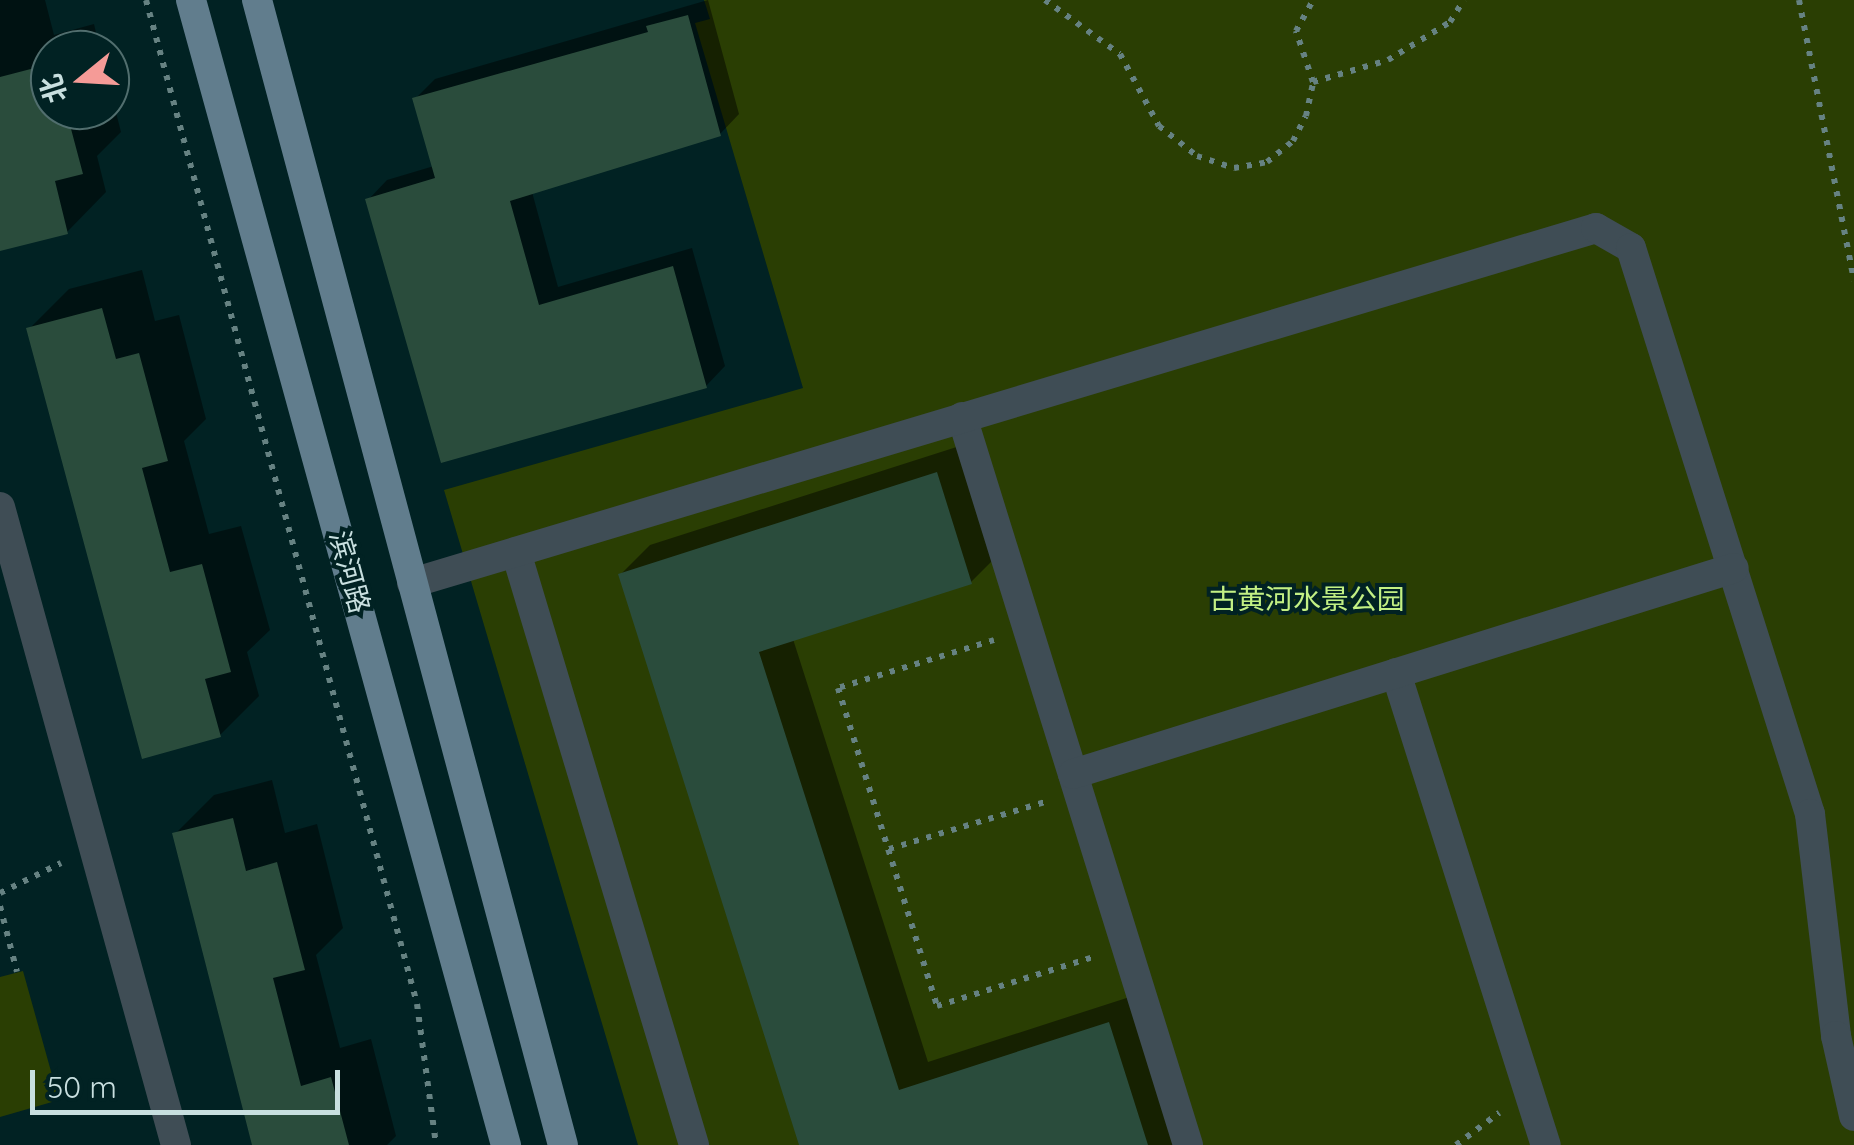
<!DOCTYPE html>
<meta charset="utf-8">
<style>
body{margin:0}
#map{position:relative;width:1854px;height:1145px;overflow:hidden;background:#012223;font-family:Quicksand,"Noto Sans SC",sans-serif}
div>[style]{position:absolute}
.green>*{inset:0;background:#2a3e03}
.shadow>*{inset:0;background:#0007}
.building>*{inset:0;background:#2a4c3c}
.path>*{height:6px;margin-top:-3px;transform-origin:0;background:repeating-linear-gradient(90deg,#668282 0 5px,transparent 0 13px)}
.minor>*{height:30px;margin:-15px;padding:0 15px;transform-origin:15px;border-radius:15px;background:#3f4d55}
.major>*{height:30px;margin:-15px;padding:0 15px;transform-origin:15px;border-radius:15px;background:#617d8d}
span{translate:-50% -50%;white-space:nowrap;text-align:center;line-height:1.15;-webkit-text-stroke:8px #012223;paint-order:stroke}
.street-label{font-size:28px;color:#c8dfdf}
.park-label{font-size:28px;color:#c3f084}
.north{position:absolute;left:30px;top:30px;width:100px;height:100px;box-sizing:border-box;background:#012223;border:2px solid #516e6e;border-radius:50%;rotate:252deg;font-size:28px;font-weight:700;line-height:40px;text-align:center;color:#c8dfdf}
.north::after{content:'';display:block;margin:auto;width:35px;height:45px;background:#f59b97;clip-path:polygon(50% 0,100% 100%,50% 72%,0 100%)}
.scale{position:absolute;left:30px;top:1070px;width:310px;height:45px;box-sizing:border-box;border:5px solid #c8dfdf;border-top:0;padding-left:12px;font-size:30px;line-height:35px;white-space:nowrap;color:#c8dfdf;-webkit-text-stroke:8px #012223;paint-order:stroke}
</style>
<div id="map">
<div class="green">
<i style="clip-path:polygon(704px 0,1854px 0,1854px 1145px,638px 1145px,444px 490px,803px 388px,695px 23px,710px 19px)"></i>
<i style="clip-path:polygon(23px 971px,59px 1100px,0 1117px,0 977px)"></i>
</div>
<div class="shadow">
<i style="clip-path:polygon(0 0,45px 0,54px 35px,94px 24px,100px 50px,50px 50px,50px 110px,110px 110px,110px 89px,121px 132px,97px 156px,106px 192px,67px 232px,0 249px)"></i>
<i style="clip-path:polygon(708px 0,739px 114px,720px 134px,532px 192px,558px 287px,692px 248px,725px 366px,706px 386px,443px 460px,368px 200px,387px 180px,434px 166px,415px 99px,435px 79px)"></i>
<i style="clip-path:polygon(142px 270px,155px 321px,179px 315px,206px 419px,184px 441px,209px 534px,241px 526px,270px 630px,247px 652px,259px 696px,220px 735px,29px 329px,69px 289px)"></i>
<i style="clip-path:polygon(966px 444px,1001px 552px,971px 582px,793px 639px,928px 1062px,1139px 994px,1184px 1145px,802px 1145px,620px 575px,650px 545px)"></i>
<i style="clip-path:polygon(272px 780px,285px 833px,317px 824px,343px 928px,316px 955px,340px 1048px,371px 1039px,396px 1136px,387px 1145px,254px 1145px,175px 834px,214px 795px)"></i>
</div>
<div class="building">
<i style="clip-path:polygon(688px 15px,721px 136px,510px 201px,539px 305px,673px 266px,707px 388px,441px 463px,365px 199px,435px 178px,412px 98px,648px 32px,646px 26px)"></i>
<i style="clip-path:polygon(50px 64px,50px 110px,66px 110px,83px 174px,55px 181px,68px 234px,0 251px,0 77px)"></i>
<i style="clip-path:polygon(102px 308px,116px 359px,139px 353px,168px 461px,142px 468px,170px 572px,202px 564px,231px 672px,205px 679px,221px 737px,142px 759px,26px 328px)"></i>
<i style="clip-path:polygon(937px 472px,972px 584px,759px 652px,899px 1090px,1109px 1022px,1148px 1145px,799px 1145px,618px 574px)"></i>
<i style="clip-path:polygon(233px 818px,246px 871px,277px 862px,305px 970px,273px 978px,301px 1086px,331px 1077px,349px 1145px,252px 1145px,172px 833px)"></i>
</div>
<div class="path">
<i style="left:146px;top:0;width:1040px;rotate:74.89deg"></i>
<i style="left:417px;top:1004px;width:142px;rotate:82.3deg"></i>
<i style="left:1045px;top:0;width:92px;rotate:35.8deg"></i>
<i style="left:1120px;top:54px;width:82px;rotate:61.6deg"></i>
<i style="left:1159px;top:126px;width:48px;rotate:38.3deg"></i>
<i style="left:1197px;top:156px;width:39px;rotate:18deg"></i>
<i style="left:1234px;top:168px;width:34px;rotate:-10deg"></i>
<i style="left:1267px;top:162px;width:33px;rotate:-39deg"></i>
<i style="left:1293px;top:141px;width:28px;rotate:-63deg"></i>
<i style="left:1306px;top:116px;width:35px;rotate:-78deg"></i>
<i style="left:1313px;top:82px;width:54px;rotate:-108.4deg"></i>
<i style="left:1296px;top:31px;width:35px;rotate:-61deg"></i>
<i style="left:1799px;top:0;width:286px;rotate:78.9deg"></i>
<i style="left:1313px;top:82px;width:78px;rotate:-16.3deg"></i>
<i style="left:1388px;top:60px;width:73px;rotate:-31.5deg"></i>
<i style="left:1450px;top:22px;width:26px;rotate:-58deg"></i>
<i style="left:994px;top:640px;width:163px;rotate:162.9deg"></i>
<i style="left:838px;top:688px;width:333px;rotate:72.7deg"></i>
<i style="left:937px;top:1006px;width:168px;rotate:-17.4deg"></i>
<i style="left:889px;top:849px;width:166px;rotate:-16.8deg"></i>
<i style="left:0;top:893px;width:68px;rotate:-26.2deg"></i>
<i style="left:0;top:906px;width:68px;rotate:75.6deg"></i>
<i style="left:1456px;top:1145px;width:54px;rotate:-36.7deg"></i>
</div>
<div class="minor">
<i style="left:962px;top:417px;width:762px;rotate:72.75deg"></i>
<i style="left:0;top:507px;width:662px;rotate:74.58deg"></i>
<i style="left:516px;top:552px;width:619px;rotate:73.29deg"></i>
<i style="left:412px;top:583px;width:1236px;rotate:-16.69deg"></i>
<i style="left:1596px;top:228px;width:40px;rotate:29.7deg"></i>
<i style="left:1631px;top:248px;width:594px;rotate:72.45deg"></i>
<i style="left:1810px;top:814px;width:224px;rotate:83.3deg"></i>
<i style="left:1836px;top:1036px;width:82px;rotate:77.3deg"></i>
<i style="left:1396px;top:673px;width:495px;rotate:72.4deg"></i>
<i style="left:1073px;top:774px;width:692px;rotate:-17.31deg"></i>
</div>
<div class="major">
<i style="left:191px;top:0;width:1188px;rotate:74.62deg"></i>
<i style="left:257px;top:0;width:1185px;rotate:75.04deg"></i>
</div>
<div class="street-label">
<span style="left:350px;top:572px;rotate:75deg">滨河路</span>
</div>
<div class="park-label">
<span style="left:1307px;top:599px">古黄河水景公园</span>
</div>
<div class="north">北</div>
<div class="scale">50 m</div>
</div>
